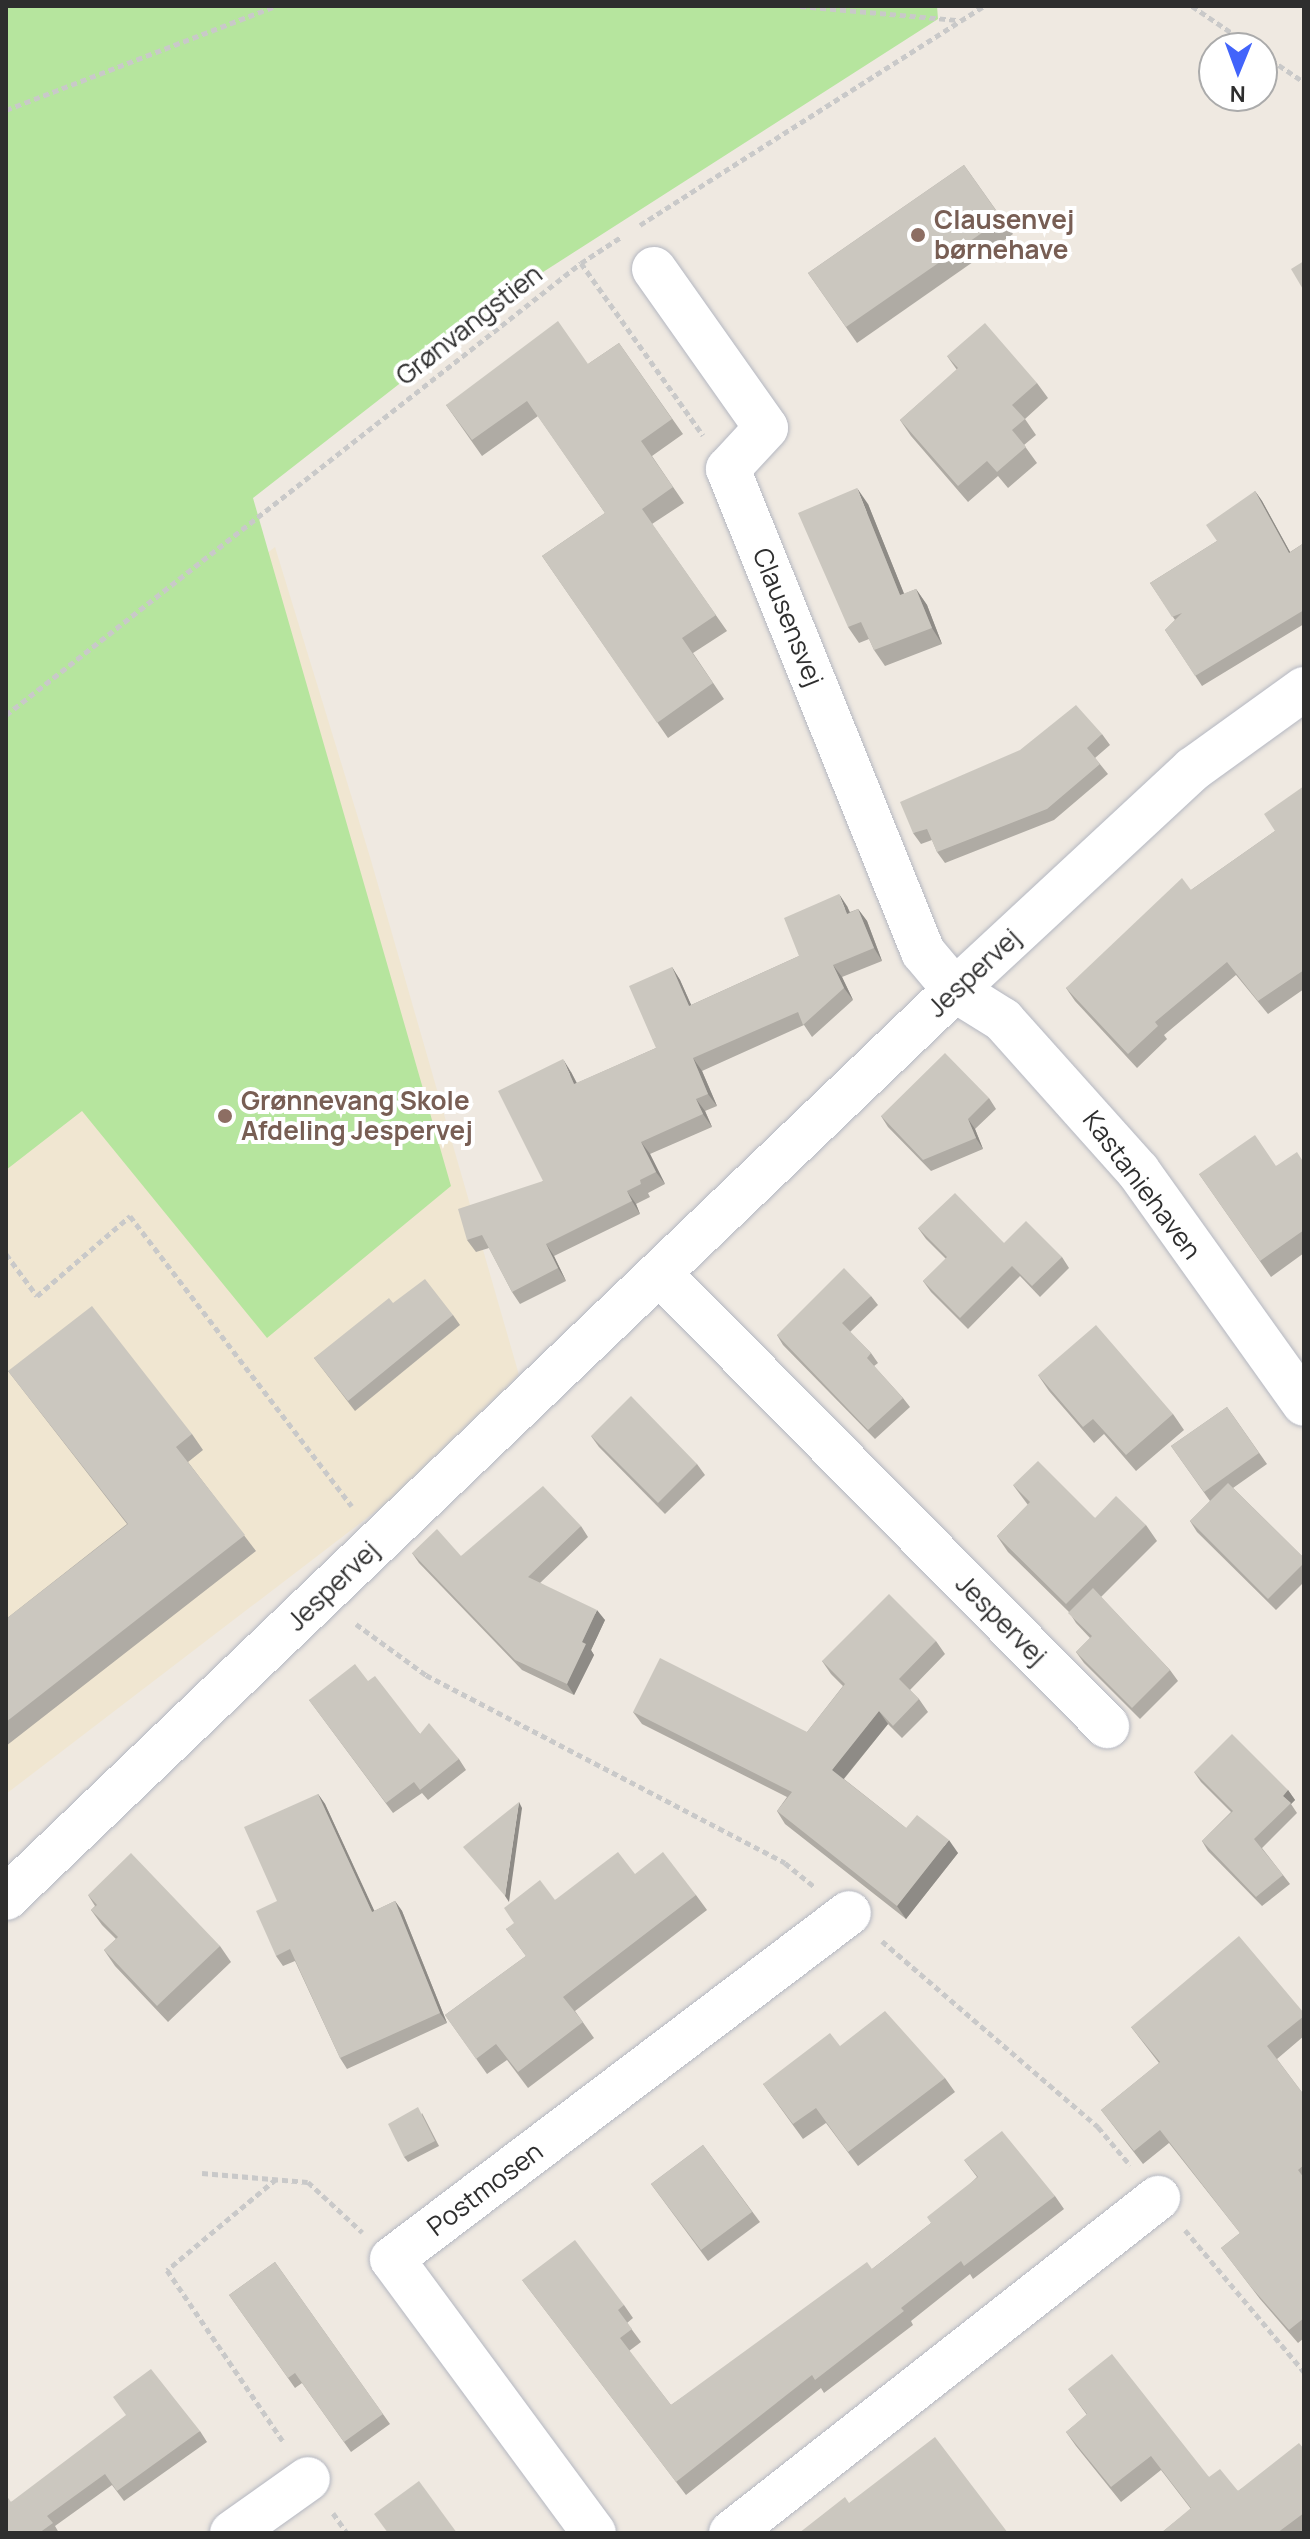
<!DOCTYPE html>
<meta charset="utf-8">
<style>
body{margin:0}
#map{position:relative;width:1310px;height:2539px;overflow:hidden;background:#efe9e1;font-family:Manrope,sans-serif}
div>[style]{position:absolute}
.education>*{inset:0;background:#f0e6d1}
.green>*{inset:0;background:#b6e59e}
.path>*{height:5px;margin-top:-2.5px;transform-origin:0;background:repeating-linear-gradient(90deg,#c9c9c9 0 6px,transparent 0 10px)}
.roads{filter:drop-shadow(0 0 2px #b4b7c1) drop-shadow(0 0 2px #b4b7c1)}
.street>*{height:44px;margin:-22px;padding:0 22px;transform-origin:22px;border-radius:22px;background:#fff}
.secondary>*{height:44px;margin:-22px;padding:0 22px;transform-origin:22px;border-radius:22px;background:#fff}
.wall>*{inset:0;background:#afaba4}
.shaded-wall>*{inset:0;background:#8e8b86}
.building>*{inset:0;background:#cbc7bf}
.dots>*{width:22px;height:22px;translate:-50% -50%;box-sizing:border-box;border:4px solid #fff;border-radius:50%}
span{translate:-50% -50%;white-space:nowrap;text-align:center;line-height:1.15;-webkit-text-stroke:8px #fff;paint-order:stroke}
.education-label{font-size:26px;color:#785e54;font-weight:700}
.left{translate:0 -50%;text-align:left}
.street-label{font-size:26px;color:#2e2e2e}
.frame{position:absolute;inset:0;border:8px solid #2e2e2e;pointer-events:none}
.north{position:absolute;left:1198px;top:32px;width:80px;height:80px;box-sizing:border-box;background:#fff;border:2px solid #ababab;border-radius:50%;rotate:181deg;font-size:22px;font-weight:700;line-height:32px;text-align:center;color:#2e2e2e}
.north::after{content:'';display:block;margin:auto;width:28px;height:36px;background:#4264fb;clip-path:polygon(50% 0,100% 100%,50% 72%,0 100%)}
</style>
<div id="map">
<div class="education">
<i style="clip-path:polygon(275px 547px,370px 857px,519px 1375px,384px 1505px,6px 1794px,6px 759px)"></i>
</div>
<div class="green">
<i style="clip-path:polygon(6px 6px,937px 6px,938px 19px,540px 274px,253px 498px,451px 1186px,267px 1338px,82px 1111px,6px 1170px)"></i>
</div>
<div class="path">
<i style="left:800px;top:6px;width:159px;rotate:5.1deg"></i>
<i style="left:1192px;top:6px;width:75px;rotate:34.1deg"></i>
<i style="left:1262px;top:54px;width:50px;rotate:33.7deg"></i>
<i style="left:6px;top:110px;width:289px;rotate:-21.1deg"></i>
<i style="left:640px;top:225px;width:408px;rotate:-32.5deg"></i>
<i style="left:581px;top:263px;width:211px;rotate:54.7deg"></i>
<i style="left:6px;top:715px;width:731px;rotate:-38.17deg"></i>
<i style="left:581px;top:263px;width:48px;rotate:-33deg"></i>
<i style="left:6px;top:1254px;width:52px;rotate:53.6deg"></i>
<i style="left:37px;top:1296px;width:123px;rotate:-40.7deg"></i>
<i style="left:130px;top:1216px;width:365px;rotate:52.6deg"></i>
<i style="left:356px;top:1624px;width:87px;rotate:36.1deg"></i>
<i style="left:426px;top:1675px;width:405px;rotate:27.6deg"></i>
<i style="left:785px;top:1863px;width:38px;rotate:39deg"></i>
<i style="left:882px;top:1941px;width:285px;rotate:40.7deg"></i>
<i style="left:1098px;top:2127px;width:50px;rotate:49.9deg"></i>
<i style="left:202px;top:2173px;width:106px;rotate:4.9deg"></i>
<i style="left:308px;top:2182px;width:74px;rotate:42.8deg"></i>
<i style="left:276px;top:2179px;width:142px;rotate:140.1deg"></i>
<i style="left:167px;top:2270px;width:209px;rotate:55.9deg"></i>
<i style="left:1185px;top:2230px;width:185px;rotate:50deg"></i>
<i style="left:333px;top:2513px;width:24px;rotate:55deg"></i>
</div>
<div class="roads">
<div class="street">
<i style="left:654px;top:269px;width:194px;rotate:54.8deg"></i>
<i style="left:766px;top:428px;width:56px;rotate:132.8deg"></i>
<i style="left:728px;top:469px;width:521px;rotate:68.01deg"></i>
<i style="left:923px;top:952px;width:50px;rotate:49.9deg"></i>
<i style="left:955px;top:990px;width:57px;rotate:32deg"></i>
<i style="left:1003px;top:1020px;width:203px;rotate:48.2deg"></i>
<i style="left:1138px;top:1171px;width:286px;rotate:54.5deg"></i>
<i style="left:660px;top:1274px;width:636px;rotate:45.32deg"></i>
<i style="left:232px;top:2533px;width:93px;rotate:-35.4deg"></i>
<i style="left:594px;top:2533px;width:340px;rotate:-126.4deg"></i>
<i style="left:392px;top:2259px;width:573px;rotate:-37.13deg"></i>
<i style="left:731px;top:2533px;width:543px;rotate:-38.12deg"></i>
</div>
<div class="secondary">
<i style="left:6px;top:1898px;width:1313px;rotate:-43.74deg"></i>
<i style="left:955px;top:990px;width:325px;rotate:-42.9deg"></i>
<i style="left:1193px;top:769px;width:137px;rotate:-35.8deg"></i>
</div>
</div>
<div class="wall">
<i style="clip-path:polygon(964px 165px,1013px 234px,857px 343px,808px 273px)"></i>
<i style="clip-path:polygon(619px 343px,683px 434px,652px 456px,684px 503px,652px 524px,727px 631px,693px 653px,724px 699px,668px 738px,542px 556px,605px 513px,538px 416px,482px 456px,446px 405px,588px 364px)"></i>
<i style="clip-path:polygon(947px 356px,1037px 383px,1048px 398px,1025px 419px,1036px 435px,1024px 445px,1037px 463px,1008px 488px,998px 476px,968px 502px,911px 436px,900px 420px,957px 370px)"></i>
<i style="clip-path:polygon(1255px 491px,1262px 501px,1290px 552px,1304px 543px,1304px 624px,1202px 686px,1165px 630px,1175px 620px,1150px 583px,1217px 541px)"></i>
<i style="clip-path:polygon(868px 504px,904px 594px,916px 589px,927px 605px,942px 644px,885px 666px,874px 650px,869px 639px,859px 643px,848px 627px)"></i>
<i style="clip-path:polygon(1102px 734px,1110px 745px,1095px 758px,1108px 774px,1054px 820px,945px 863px,937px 852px,932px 840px,921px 844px,913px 833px)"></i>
<i style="clip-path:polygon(1304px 786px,1304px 989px,1268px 1014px,1236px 975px,1164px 1035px,1167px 1039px,1137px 1068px,1075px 1001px,1066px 988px,1191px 890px,1275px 831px)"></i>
<i style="clip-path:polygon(847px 906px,850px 912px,858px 909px,867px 921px,882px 961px,842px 977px,853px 1000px,812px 1037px,804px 1025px,702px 1071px,717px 1106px,705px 1111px,712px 1127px,650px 1154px,665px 1184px,648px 1193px,650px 1197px,636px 1204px,640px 1214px,554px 1256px,566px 1281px,520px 1304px,512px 1292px,489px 1248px,476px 1252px,467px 1240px,543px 1181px,571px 1072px,577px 1083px,656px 1048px,672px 967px,680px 980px,691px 1005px,799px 956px)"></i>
<i style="clip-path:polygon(989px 1098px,996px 1109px,975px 1129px,983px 1149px,931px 1171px,888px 1127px,881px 1116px)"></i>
<i style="clip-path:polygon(1304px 1163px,1304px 1253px,1271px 1277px,1199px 1174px)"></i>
<i style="clip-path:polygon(918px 1228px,1004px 1243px,1062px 1257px,1069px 1268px,1040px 1297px,1020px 1276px,968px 1329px,931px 1292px,923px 1281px,946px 1259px,926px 1239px)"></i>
<i style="clip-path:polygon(871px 1296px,878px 1305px,850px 1332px,871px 1353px,878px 1363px,874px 1366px,903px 1398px,910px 1407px,875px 1439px,783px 1345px,777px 1335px)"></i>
<i style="clip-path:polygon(393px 1303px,453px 1315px,460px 1325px,355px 1411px,314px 1358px)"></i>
<i style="clip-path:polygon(8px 1371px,192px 1434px,203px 1450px,188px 1462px,256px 1551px,6px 1746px,6px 1619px,127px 1524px)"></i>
<i style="clip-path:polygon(1038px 1375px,1173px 1414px,1184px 1430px,1136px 1471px,1104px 1434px,1094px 1443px,1049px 1391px)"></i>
<i style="clip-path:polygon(1227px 1407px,1267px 1464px,1233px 1488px,1304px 1558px,1304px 1582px,1276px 1610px,1197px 1532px,1190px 1521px,1210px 1501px,1171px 1446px)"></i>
<i style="clip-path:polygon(591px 1436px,697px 1464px,705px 1475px,665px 1514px,599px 1447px)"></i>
<i style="clip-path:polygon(1013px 1485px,1095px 1518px,1146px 1525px,1157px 1541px,1101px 1597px,1170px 1670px,1178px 1681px,1140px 1719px,1084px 1663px,1076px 1652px,1090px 1638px,1076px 1623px,1069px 1612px,1008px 1552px,997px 1536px,1028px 1505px)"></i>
<i style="clip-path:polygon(581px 1526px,588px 1537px,540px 1583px,605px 1620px,591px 1650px,594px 1655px,574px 1695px,522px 1670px,419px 1563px,412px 1553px,461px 1556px)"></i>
<i style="clip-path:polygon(936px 1641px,945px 1654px,910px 1690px,919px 1699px,928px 1712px,902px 1738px,888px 1724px,844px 1779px,906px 1828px,958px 1853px,906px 1919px,785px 1824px,777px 1811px,787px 1797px,642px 1724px,633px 1712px,807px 1732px,843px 1686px,831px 1674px,822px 1661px)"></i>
<i style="clip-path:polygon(368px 1681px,420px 1734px,459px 1759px,466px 1770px,428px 1800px,422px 1793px,393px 1813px,309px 1700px)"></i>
<i style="clip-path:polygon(1194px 1772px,1288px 1790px,1295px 1800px,1291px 1804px,1297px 1813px,1262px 1848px,1290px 1884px,1262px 1906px,1208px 1851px,1202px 1841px,1231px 1812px,1201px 1782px)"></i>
<i style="clip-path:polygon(318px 1794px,325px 1804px,374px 1911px,395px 1901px,402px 1911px,447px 2023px,347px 2069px,340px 2058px,295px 1961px,283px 1966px,276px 1956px,277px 1901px)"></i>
<i style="clip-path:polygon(635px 1874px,696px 1895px,707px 1910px,575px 2011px,594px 2038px,528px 2088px,507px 2060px,487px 2074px,445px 2015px,526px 1956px,506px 1929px,555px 1900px)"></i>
<i style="clip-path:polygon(88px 1895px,220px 1946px,231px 1962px,168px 2022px,115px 1966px,104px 1950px,116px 1939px,102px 1925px,91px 1910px,95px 1906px)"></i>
<i style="clip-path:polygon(1304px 2013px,1304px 2036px,1277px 2059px,1304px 2095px,1304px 2338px,1298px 2343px,1260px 2299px,1221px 2248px,1240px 2233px,1169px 2143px,1143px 2164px,1101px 2110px,1159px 2063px,1131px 2027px)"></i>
<i style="clip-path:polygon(840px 2046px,945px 2078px,955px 2092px,858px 2166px,826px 2123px,803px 2139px,763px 2084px)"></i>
<i style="clip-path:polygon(422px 2113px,439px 2146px,408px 2162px,404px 2157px)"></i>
<i style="clip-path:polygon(703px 2145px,760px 2222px,708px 2261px,651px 2184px)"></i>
<i style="clip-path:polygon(964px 2160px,1055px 2196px,1064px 2209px,973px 2279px,970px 2274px,911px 2321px,913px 2325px,824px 2393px,821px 2388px,686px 2495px,522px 2280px,624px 2305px,633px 2318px,627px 2323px,641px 2342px,629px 2351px,671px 2405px,872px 2269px,931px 2223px,977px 2177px)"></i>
<i style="clip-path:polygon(275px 2262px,390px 2424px,351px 2452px,302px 2383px,295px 2388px,229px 2295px)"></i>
<i style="clip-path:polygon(1068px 2389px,1209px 2477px,1238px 2491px,1304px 2449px,1304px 2533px,1161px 2533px,1191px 2509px,1161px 2470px,1121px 2502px,1076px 2446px,1066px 2432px,1087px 2415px)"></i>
<i style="clip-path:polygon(200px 2431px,207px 2442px,124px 2501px,112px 2485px,55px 2526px,59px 2533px,6px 2533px,11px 2502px)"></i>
</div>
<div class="shaded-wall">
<i style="clip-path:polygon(857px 488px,868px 504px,911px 611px,900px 595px)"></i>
<i style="clip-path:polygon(1255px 491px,1262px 501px,1296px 563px,1289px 553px)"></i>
<i style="clip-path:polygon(916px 589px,927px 605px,942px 644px,932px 628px)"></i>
<i style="clip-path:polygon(839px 894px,847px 906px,855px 926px,847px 914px)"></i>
<i style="clip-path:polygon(858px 909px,867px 921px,882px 961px,874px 948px)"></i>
<i style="clip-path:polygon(833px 965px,842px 977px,853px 1000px,844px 988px)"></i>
<i style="clip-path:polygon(672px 967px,680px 980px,697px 1018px,689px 1006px)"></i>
<i style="clip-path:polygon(693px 1058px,702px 1071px,717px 1106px,708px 1094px)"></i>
<i style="clip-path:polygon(563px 1059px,571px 1072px,583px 1096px,574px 1084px)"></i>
<i style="clip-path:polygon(696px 1099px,705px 1111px,712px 1127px,703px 1114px)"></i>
<i style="clip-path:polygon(968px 1119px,975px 1129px,983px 1149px,976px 1138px)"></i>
<i style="clip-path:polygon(641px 1142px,650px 1154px,665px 1184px,656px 1172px)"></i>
<i style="clip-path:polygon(627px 1191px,636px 1204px,640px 1214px,632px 1201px)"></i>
<i style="clip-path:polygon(546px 1244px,554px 1256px,566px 1281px,558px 1268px)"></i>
<i style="clip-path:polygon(597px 1610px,605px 1620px,591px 1650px,594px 1655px,574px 1695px,567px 1684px,582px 1642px)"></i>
<i style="clip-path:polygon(879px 1711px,888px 1724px,841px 1782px,832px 1770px)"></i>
<i style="clip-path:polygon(1288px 1790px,1295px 1800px,1291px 1804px,1283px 1796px)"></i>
<i style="clip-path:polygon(318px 1794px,325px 1804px,380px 1923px,372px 1912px)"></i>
<i style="clip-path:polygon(519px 1802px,522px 1808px,509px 1902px,505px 1896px)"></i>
<i style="clip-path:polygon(949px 1840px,958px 1853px,906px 1919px,897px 1906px)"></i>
<i style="clip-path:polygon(395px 1901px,402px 1911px,447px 2023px,440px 2013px)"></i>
</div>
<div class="building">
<i style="clip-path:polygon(964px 165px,1002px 219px,846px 327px,808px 273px)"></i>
<i style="clip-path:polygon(1304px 261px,1304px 291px,1291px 269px)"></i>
<i style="clip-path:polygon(558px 321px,588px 364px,619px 343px,672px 419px,641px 441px,673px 487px,642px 509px,716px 615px,682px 638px,713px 683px,657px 723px,542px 556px,605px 513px,527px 401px,472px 440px,446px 405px)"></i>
<i style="clip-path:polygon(985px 323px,1037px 383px,1012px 405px,1025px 419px,1012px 430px,1026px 447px,997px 472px,987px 461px,958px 486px,900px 420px,958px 368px,947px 356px)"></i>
<i style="clip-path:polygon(857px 488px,900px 595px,916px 589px,932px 628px,874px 650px,861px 622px,848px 627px,798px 513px)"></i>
<i style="clip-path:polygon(1255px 491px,1289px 553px,1304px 543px,1304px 610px,1195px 676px,1165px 630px,1182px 613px,1172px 617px,1150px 583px,1217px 541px,1206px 525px)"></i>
<i style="clip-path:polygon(1076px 705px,1102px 734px,1087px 748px,1100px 764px,1047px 809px,937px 852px,927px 829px,913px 833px,900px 802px,1020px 750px)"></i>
<i style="clip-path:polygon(1304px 786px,1304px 970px,1258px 1001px,1227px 962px,1155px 1022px,1158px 1026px,1128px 1054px,1066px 988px,1182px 878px,1191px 890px,1275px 831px,1264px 814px)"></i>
<i style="clip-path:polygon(839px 894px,847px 914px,858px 909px,874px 948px,833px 965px,844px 988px,803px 1025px,798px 1012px,693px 1058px,708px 1094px,696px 1099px,703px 1114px,641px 1142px,656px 1172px,640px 1180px,641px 1184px,627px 1191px,632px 1201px,546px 1244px,558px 1268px,512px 1292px,482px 1235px,467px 1240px,458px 1209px,543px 1181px,498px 1091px,563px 1059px,574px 1084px,656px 1048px,629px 986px,672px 967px,689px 1006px,799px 956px,784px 918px)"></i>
<i style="clip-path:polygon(945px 1053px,989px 1098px,968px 1119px,976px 1138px,923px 1160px,881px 1116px)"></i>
<i style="clip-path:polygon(1255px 1135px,1276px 1166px,1297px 1152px,1304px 1163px,1304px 1230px,1260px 1261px,1199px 1174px)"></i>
<i style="clip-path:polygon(955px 1193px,1004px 1243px,1026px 1221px,1062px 1257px,1032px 1286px,1012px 1266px,960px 1318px,923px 1281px,947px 1257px,918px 1228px)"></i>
<i style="clip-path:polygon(844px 1268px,871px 1296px,842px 1323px,871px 1353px,867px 1358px,903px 1398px,868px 1430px,777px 1335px)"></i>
<i style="clip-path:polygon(425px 1279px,453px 1315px,348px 1401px,314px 1358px,389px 1298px,393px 1303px)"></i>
<i style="clip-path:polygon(92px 1306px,192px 1434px,176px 1447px,245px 1535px,6px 1722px,6px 1619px,128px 1524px,8px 1371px)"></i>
<i style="clip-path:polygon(1096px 1325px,1173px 1414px,1126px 1455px,1093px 1419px,1083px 1427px,1038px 1375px)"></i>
<i style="clip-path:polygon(631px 1396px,697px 1464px,658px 1503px,591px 1436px)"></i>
<i style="clip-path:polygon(1227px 1407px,1259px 1453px,1204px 1492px,1171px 1446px)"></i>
<i style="clip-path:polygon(1038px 1461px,1095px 1518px,1116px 1496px,1146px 1525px,1066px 1604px,997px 1536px,1030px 1502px,1013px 1485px)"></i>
<i style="clip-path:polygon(1228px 1483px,1304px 1558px,1304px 1563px,1268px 1599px,1190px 1521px)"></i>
<i style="clip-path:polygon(543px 1486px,581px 1526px,528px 1577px,597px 1610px,582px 1642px,586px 1644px,567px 1684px,515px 1660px,412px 1553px,437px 1529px,461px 1556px)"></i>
<i style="clip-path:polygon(1093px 1588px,1170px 1670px,1132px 1708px,1076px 1652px,1092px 1636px,1068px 1613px)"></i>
<i style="clip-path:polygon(889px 1594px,936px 1641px,899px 1679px,919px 1699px,893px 1726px,879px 1711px,832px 1770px,906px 1828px,917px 1815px,949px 1840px,897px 1906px,777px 1811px,792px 1792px,633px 1712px,660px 1658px,807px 1732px,845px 1684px,822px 1661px)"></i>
<i style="clip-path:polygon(355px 1664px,368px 1681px,375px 1676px,420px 1734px,429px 1723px,459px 1759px,420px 1790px,414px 1782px,386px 1803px,309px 1700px)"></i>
<i style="clip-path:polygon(1232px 1734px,1288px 1790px,1283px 1796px,1291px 1803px,1254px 1839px,1283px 1875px,1256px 1897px,1202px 1841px,1233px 1811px,1194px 1772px)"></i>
<i style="clip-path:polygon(318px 1794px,372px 1912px,395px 1901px,440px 2013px,340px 2058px,290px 1949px,276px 1956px,256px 1911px,277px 1901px,244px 1827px)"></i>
<i style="clip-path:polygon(519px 1802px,505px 1896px,463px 1847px)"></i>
<i style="clip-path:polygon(618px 1852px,635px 1874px,663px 1852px,696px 1895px,563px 1997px,583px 2022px,518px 2072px,496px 2044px,476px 2059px,445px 2015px,526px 1956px,506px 1929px,514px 1923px,504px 1908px,540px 1880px,555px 1900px)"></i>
<i style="clip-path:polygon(131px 1853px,220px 1946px,157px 2006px,104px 1950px,118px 1937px,91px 1910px,97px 1905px,88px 1895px)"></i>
<i style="clip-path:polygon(1239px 1936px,1304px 2013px,1304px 2016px,1267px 2046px,1304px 2095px,1304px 2130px,1303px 2131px,1304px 2132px,1304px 2165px,1298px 2170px,1304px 2178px,1304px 2318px,1289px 2330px,1251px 2287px,1221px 2248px,1240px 2233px,1160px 2130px,1134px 2151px,1101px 2110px,1160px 2062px,1131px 2027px)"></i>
<i style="clip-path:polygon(885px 2011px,945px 2078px,848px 2152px,816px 2108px,793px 2124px,763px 2084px,830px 2033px,840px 2046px)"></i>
<i style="clip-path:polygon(418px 2107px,435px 2141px,404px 2157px,388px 2124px)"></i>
<i style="clip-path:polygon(1002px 2131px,1055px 2196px,964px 2266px,961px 2261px,901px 2308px,904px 2311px,815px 2380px,812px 2375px,676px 2482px,522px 2280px,575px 2240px,624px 2305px,618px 2310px,632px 2329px,620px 2338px,671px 2405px,867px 2262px,872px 2269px,931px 2223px,927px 2217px,978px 2177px,964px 2160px)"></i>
<i style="clip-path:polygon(703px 2145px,752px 2212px,701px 2250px,651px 2184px)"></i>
<i style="clip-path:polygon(275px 2262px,383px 2414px,344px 2442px,295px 2373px,288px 2378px,229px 2295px)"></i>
<i style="clip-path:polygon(1112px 2354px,1209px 2477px,1220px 2469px,1238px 2491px,1299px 2443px,1304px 2449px,1304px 2494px,1303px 2495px,1304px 2513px,1277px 2533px,1161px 2533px,1191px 2508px,1151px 2456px,1111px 2487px,1066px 2432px,1087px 2414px,1068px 2389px)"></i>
<i style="clip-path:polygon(151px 2369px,200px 2431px,117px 2491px,105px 2474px,47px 2516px,53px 2523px,39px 2533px,6px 2533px,6px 2495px,11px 2502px,126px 2415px,113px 2397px)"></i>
<i style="clip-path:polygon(935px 2437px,1008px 2533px,799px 2533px,845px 2497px,849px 2503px)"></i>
<i style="clip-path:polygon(419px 2481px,457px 2533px,388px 2533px,374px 2514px)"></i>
</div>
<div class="dots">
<i style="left:918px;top:235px;background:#8d6e63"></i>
<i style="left:225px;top:1116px;background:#8d6e63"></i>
</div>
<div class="education-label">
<span class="left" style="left:934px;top:235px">Clausenvej<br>børnehave</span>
<span class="left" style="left:241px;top:1116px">Grønnevang Skole<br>Afdeling Jespervej</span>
</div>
<div class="street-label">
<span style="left:469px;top:325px;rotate:-38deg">Grønvangstien</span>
<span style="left:788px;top:617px;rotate:68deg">Clausensvej</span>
<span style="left:974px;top:973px;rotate:-43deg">Jespervej</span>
<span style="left:1142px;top:1185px;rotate:53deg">Kastaniehaven</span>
<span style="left:333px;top:1586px;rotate:-44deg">Jespervej</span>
<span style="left:1001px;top:1620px;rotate:45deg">Jespervej</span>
<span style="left:485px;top:2189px;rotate:-37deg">Postmosen</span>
</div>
<div class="frame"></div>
<div class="north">N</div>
</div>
